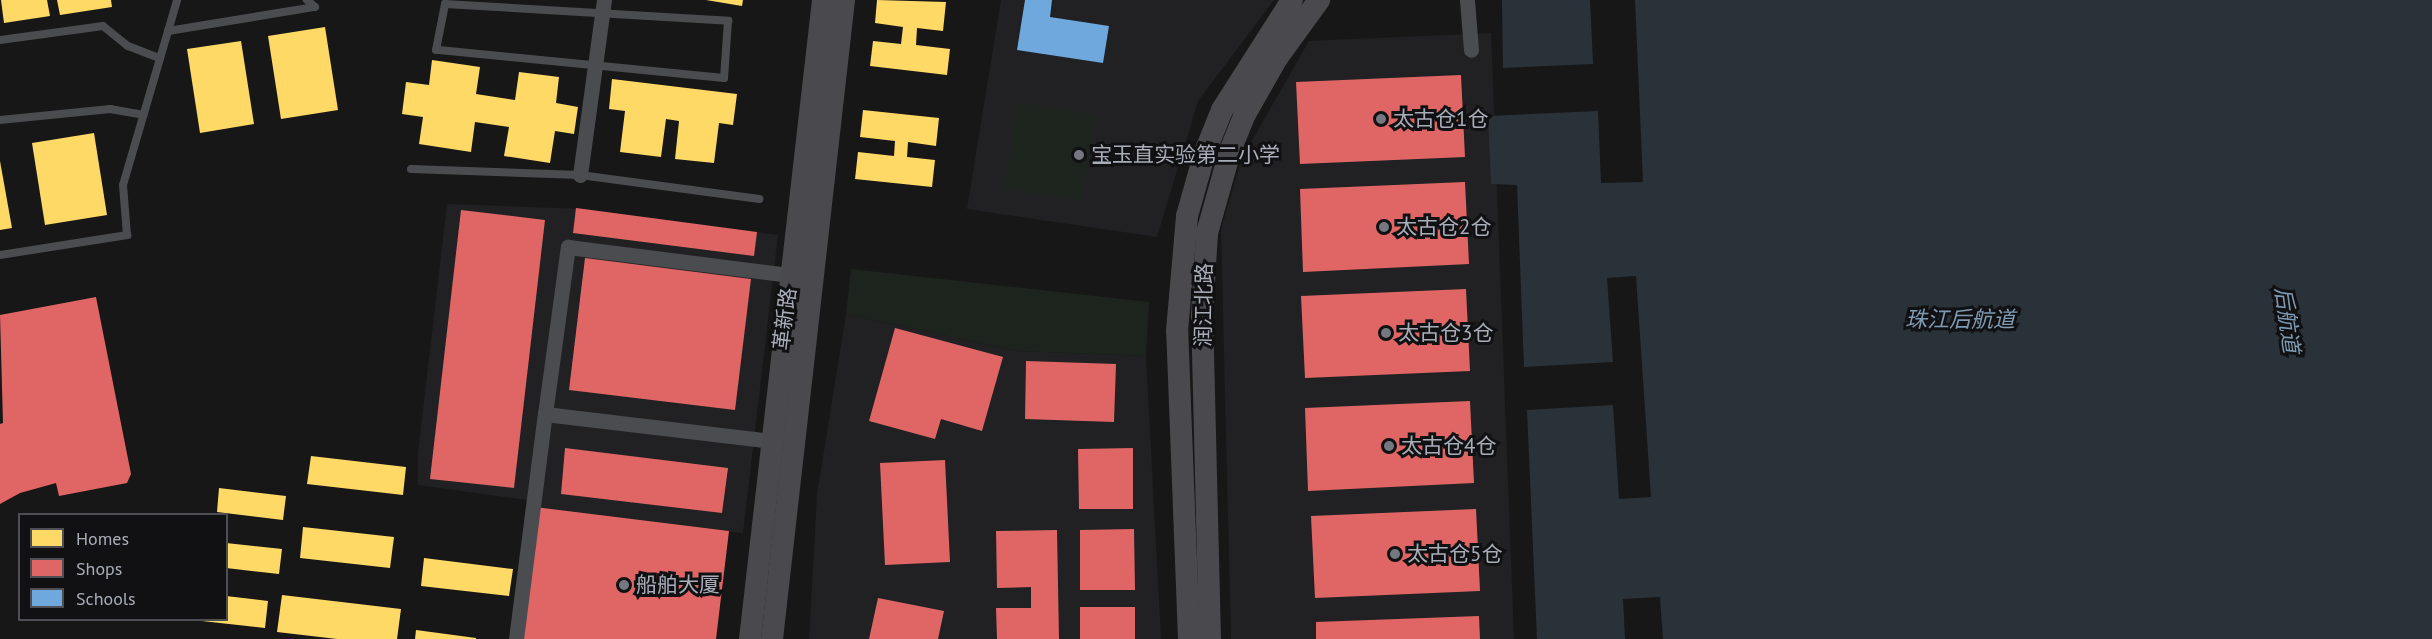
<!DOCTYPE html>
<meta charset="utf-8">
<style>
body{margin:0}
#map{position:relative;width:2432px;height:639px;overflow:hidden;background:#171717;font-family:"PT Sans","Noto Sans SC",sans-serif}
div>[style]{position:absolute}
.built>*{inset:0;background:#212123}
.green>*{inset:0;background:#1d241e}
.water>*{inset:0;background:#2a3239}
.homes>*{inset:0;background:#ffd966}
.shops>*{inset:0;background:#e06666}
.schools>*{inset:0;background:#6fa8dc}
.lane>*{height:8px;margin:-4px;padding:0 4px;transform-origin:4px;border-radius:4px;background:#4b4c50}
.street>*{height:15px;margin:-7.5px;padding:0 7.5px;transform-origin:7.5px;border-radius:7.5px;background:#4b4c50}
.secondary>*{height:22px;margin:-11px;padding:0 11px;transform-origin:11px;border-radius:11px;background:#4a4a4e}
.dots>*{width:16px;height:16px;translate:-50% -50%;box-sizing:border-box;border:3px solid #111113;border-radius:50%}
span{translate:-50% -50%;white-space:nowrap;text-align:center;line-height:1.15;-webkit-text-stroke:6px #111113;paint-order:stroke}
.poi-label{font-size:21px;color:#a8adb8}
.left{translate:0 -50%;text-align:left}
.street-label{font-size:21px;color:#a8adb8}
.water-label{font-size:22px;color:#7f9bb3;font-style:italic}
.legend{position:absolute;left:18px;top:513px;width:210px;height:108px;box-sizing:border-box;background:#111113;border:2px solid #4d4f55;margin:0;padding:8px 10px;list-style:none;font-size:18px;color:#a8adb8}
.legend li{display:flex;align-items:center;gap:12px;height:30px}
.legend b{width:30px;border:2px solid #4d4f55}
</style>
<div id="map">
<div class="built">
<i style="clip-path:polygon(1001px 0,1274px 0,1198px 101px,1157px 237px,967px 209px)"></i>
<i style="clip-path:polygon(1491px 33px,1514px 639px,1231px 639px,1221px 229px,1242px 158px,1309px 41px)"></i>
<i style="clip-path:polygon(447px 204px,584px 209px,778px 235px,743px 533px,535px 507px,527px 500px,418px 485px,418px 453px)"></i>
<i style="clip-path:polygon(846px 314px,1017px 351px,1146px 356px,1161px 639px,809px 639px,817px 495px)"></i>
</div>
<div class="green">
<i style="clip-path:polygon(1017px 102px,1095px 115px,1082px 201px,1004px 189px)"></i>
<i style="clip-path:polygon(851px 269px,1149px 302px,1146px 356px,1017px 351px,846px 314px)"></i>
</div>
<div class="water">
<i style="clip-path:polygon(1502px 0,1590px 0,1593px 64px,1503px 68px)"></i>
<i style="clip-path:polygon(1635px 0,2432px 0,2432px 639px,1663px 639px,1660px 597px,1623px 599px,1625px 639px,1537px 639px,1527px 410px,1613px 405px,1619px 499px,1651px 497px,1636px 276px,1607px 278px,1613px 362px,1524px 367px,1517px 185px,1491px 184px,1488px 116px,1598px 111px,1601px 183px,1643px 182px)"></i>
</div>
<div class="homes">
<i style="clip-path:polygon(1px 0,47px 0,50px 16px,4px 23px)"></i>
<i style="clip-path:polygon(57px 0,111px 0,112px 7px,60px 15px)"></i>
<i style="clip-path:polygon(706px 0,743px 0,742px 6px)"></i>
<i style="clip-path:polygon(877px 0,946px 2px,943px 31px,917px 28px,916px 45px,950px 49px,947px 75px,870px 66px,873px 41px,901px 44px,903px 27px,875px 23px)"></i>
<i style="clip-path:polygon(325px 27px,338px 110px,281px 119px,268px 36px)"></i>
<i style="clip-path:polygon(241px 41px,254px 124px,200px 133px,187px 49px)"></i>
<i style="clip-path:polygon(432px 60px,480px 67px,476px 94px,515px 100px,519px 72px,559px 77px,556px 103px,578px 107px,574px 134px,555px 131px,550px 163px,504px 156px,509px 127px,475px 122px,471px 152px,419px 144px,423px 117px,402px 114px,406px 82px,429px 85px)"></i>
<i style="clip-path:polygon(612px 79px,737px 94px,733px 125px,719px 123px,714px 163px,675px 159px,679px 121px,666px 119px,661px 157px,620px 152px,625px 111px,609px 109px)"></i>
<i style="clip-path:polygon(863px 110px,939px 118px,936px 146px,908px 142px,907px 157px,935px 160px,932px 187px,855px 179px,858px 152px,894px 156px,895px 141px,860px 137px)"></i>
<i style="clip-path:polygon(94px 133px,107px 215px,45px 225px,32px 143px)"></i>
<i style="clip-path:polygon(0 161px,12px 228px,0 230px)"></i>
<i style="clip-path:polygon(311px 456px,406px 467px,403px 495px,307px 484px)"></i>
<i style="clip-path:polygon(219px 488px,286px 496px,283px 520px,217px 512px)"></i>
<i style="clip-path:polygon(303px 527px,394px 537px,390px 568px,300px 558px)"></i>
<i style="clip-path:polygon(226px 543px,282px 549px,279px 574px,226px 568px)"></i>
<i style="clip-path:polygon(424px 558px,513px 569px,509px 596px,421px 586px)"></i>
<i style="clip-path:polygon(282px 595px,401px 609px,397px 639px,337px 639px,277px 632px)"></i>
<i style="clip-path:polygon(226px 596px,268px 601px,265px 628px,202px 621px,226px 620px)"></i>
<i style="clip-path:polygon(416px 630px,476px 638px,476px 639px,415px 639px)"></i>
</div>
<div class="shops">
<i style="clip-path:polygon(1461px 75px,1465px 157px,1300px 164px,1296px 82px)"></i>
<i style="clip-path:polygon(1465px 182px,1469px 264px,1303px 272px,1300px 189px)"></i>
<i style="clip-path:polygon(576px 208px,757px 232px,754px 256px,573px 233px)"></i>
<i style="clip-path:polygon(461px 210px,545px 220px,514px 488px,430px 479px)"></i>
<i style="clip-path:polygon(585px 258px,751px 279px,735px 410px,569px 390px)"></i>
<i style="clip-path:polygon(1466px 289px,1470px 371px,1305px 378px,1301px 296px)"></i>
<i style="clip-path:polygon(96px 297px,131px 474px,127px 483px,59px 496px,56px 483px,20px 493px,0 504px,0 424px,3px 423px,0 315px)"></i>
<i style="clip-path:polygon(895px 328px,1003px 357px,982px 431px,941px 419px,935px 439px,869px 421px)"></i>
<i style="clip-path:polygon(1026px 361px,1116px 364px,1114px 422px,1025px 419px)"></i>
<i style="clip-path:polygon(1470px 401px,1474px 483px,1308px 491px,1305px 408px)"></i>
<i style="clip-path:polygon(565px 448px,728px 468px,722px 513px,561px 494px)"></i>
<i style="clip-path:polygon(1133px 448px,1133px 509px,1079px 509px,1078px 449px)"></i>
<i style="clip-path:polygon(945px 460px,950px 562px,885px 565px,880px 463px)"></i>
<i style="clip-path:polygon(535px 507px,729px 531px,716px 639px,519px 639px)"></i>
<i style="clip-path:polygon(1476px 509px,1480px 591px,1315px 598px,1311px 516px)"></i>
<i style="clip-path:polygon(1134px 529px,1135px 590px,1080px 590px,1080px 530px)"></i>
<i style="clip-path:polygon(1057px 530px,1059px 639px,997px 639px,996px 608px,1031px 608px,1031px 587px,997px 588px,996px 531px)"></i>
<i style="clip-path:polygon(878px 598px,944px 611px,938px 639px,869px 639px)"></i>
<i style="clip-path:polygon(1080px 607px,1135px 607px,1135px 639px,1080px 639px)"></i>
<i style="clip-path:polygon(1479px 616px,1480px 639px,1316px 639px,1316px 622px)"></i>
</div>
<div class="schools">
<i style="clip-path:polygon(1025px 0,1052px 0,1050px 17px,1109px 26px,1103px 63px,1017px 50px)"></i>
</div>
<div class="lane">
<i style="left:445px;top:4px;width:284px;rotate:3.4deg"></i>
<i style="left:728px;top:21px;width:57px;rotate:94deg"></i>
<i style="left:724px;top:78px;width:289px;rotate:-174.4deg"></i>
<i style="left:436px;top:50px;width:47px;rotate:-78.9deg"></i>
<i style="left:168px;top:31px;width:149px;rotate:-9.3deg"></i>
<i style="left:315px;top:7px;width:11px;rotate:-139deg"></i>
<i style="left:0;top:40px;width:104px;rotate:-7.7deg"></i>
<i style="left:103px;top:26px;width:32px;rotate:39deg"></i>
<i style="left:128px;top:46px;width:34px;rotate:21deg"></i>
<i style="left:0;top:120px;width:111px;rotate:-5.7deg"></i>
<i style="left:110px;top:109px;width:34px;rotate:10deg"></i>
<i style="left:411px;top:169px;width:169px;rotate:2deg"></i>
<i style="left:580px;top:175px;width:181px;rotate:7.6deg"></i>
<i style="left:0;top:255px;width:129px;rotate:-8.9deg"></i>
<i style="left:127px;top:235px;width:50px;rotate:-94.6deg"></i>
<i style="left:123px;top:185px;width:193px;rotate:-73.7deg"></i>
</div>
<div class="street">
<i style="left:1467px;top:0;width:50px;rotate:85.4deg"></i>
<i style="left:580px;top:175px;width:177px;rotate:-82.2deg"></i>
<i style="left:545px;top:414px;width:169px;rotate:-82.2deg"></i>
<i style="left:568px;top:247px;width:225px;rotate:7.2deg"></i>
<i style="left:516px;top:639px;width:227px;rotate:-82.7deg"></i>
<i style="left:545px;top:414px;width:228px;rotate:6.8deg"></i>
</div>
<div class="secondary">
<i style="left:750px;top:639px;width:643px;rotate:-83.48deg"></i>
<i style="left:772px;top:639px;width:643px;rotate:-83.57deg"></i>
<i style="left:1189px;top:639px;width:308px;rotate:-92.2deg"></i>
<i style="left:1177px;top:331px;width:115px;rotate:-85deg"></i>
<i style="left:1187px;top:216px;width:66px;rotate:-74.3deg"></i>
<i style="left:1205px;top:152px;width:45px;rotate:-68deg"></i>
<i style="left:1222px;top:110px;width:130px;rotate:-57.5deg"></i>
<i style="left:1210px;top:639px;width:324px;rotate:-91.4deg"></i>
<i style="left:1202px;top:315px;width:82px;rotate:-86.5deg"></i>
<i style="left:1207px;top:233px;width:85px;rotate:-74.3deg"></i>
<i style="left:1230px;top:151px;width:38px;rotate:-68deg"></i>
<i style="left:1244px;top:116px;width:67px;rotate:-60.4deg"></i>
<i style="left:1277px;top:58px;width:72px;rotate:-54.1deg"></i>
</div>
<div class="dots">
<i style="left:1381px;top:119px;background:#757880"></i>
<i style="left:1079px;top:155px;background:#757880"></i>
<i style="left:1384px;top:227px;background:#757880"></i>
<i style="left:1386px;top:333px;background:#757880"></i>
<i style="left:1389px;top:446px;background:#757880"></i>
<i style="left:1395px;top:554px;background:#757880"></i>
<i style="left:624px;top:585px;background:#757880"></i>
</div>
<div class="poi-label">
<span class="left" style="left:1393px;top:119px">太古仓1仓</span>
<span class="left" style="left:1091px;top:155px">宝玉直实验第二小学</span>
<span class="left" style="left:1396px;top:227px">太古仓2仓</span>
<span class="left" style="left:1398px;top:333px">太古仓3仓</span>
<span class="left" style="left:1401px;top:446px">太古仓4仓</span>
<span class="left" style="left:1407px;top:554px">太古仓5仓</span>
<span class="left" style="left:636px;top:585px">船舶大厦</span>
</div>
<div class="street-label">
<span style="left:1204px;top:305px;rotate:-89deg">润江北路</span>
<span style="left:785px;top:319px;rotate:-83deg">革新路</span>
</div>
<div class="water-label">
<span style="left:1960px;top:320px">珠江后航道</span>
<span style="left:2287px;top:320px;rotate:82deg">后航道</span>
</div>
<ul class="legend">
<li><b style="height:16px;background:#ffd966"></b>Homes</li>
<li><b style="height:16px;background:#e06666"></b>Shops</li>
<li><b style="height:16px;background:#6fa8dc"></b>Schools</li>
</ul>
</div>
